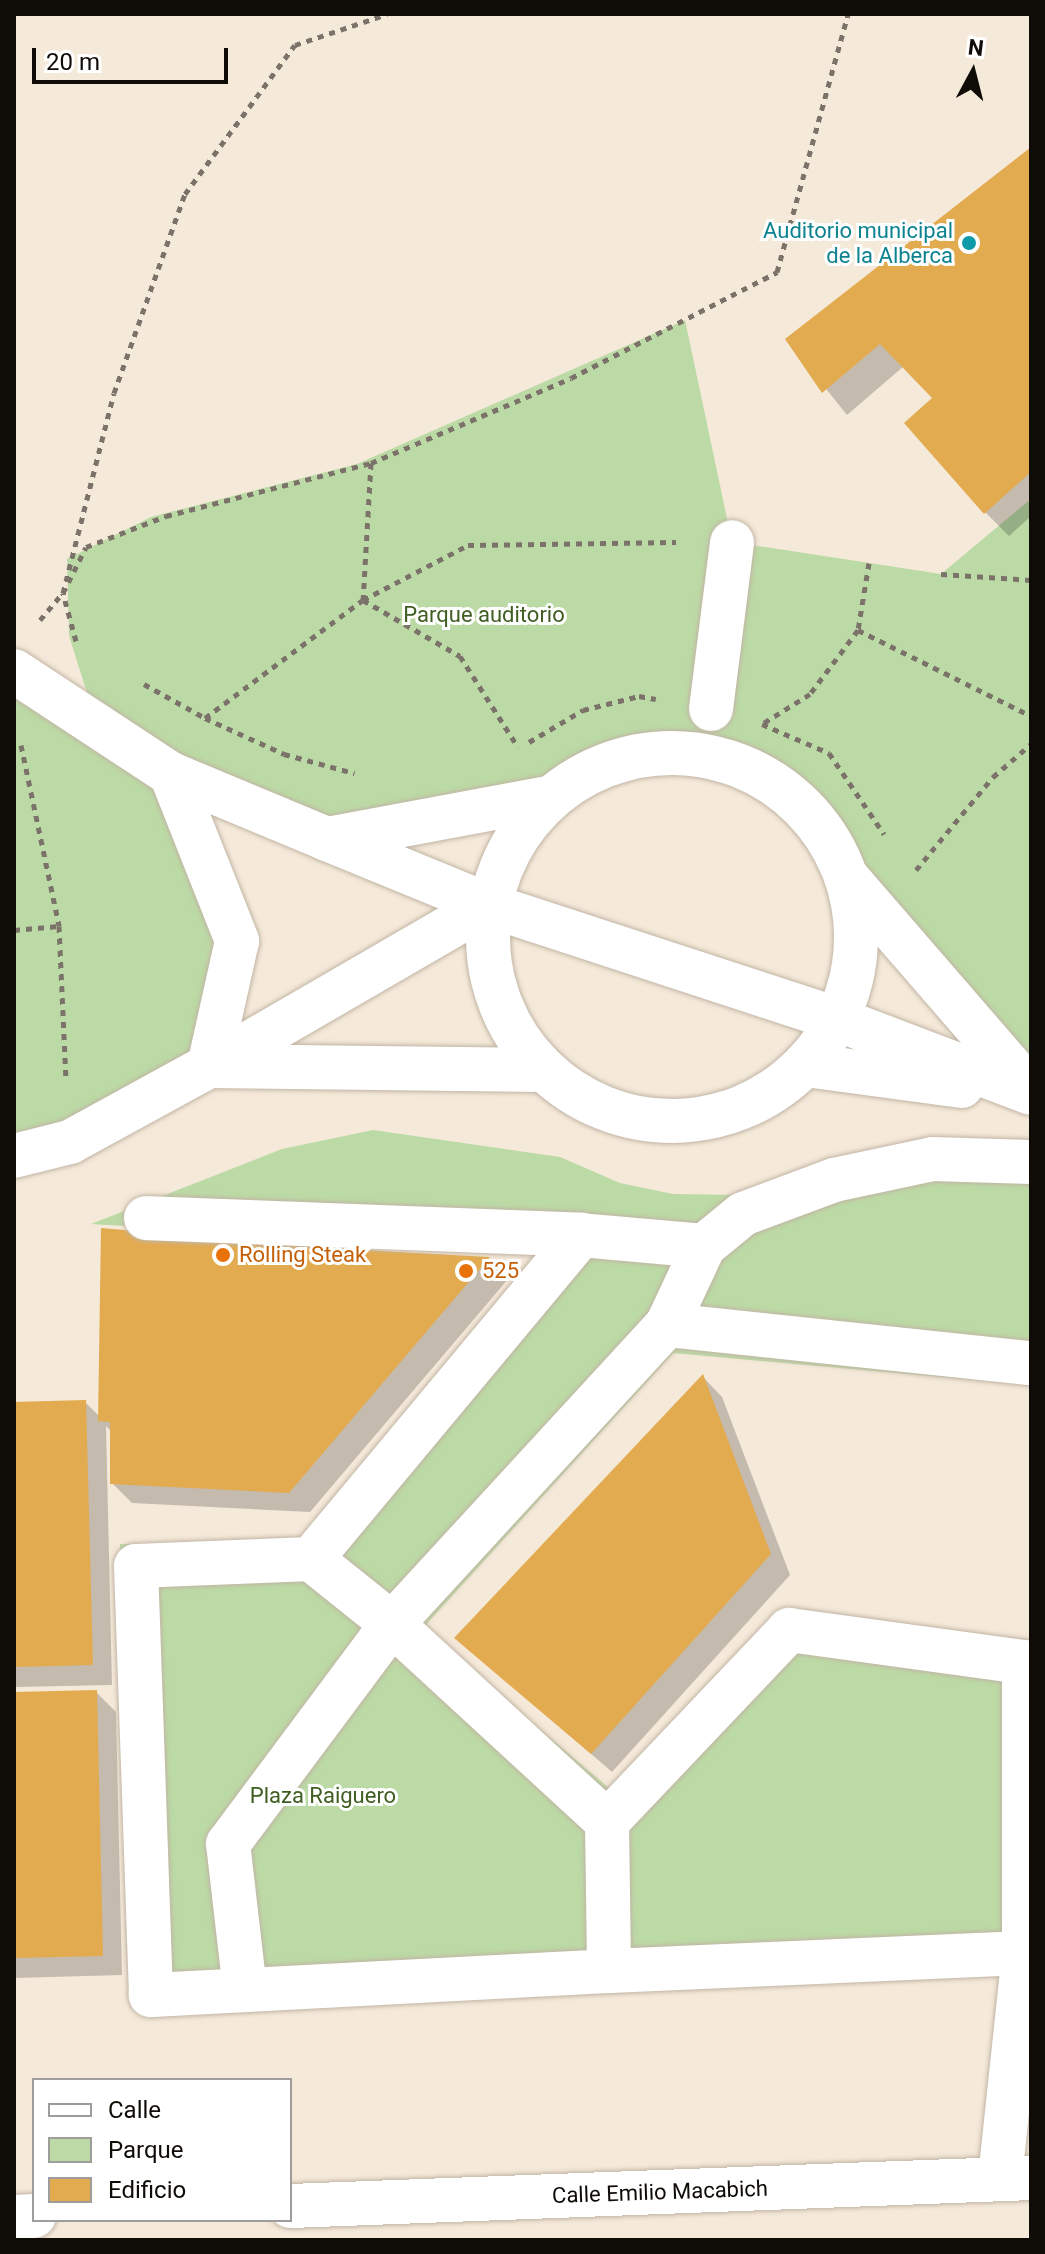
<!DOCTYPE html>
<style>
body{margin:0}
#map{position:relative;width:1045px;height:2254px;overflow:hidden;background:#f5e9d9;font-family:Roboto,sans-serif}
div>[style]{position:absolute}
.green>*{inset:0;background:#bcdaa5}
.shadow>*{inset:0;background:#0003}
.building>*{inset:0;background:#e3ab4f}
.path>*{height:5px;margin-top:-2.5px;transform-origin:0;background:repeating-linear-gradient(90deg,#7b7369 0 6px,transparent 0 12px)}
.roads{filter:drop-shadow(0 0 2px #c1b5a5) drop-shadow(0 0 2px #c1b5a5)}
.pedestrian>*{height:44px;margin:-22px;padding:0 22px;transform-origin:22px;border-radius:22px;background:#fff}
.minor>*{height:44px;margin:-22px;padding:0 22px;transform-origin:22px;border-radius:22px;background:#fff}
.secondary>*{height:44px;margin:-22px;padding:0 22px;transform-origin:22px;border-radius:22px;background:#fff}
.secondary>.ring{margin:-22px;padding:0;box-sizing:content-box;background:none;border:44px solid #fff;border-radius:50%}
.dots>*{width:22px;height:22px;translate:-50% -50%;box-sizing:border-box;border:4px solid #fff;border-radius:50%}
span{translate:-50% -50%;white-space:nowrap;text-align:center;line-height:1.15;-webkit-text-stroke:6px #fff;paint-order:stroke}
.culture-label{font-size:22px;color:#0d838f}
.right{translate:-100% -50%;text-align:right}
.park-label{font-size:22px;color:#405e22}
.food-label{font-size:22px;color:#c56008}
.left{translate:0 -50%;text-align:left}
.street-label{font-size:22px;color:#0f0b06}
.frame{position:absolute;inset:0;border:16px solid #0f0b06;pointer-events:none}
.legend{position:absolute;left:32px;top:2078px;width:260px;height:144px;box-sizing:border-box;background:#fff;border:2px solid #9f9d9b;margin:0;padding:10px 14px;list-style:none;font-size:24px;color:#0f0b06}
.legend li{display:flex;align-items:center;gap:16px;height:40px}
.legend b{width:40px;border:2px solid #9f9d9b}
.north{position:absolute;left:933px;top:32px;width:80px;height:80px;-webkit-text-stroke:6px #fff;paint-order:stroke;rotate:7deg;font-size:22px;font-weight:700;line-height:32px;text-align:center;color:#0f0b06}
.north::after{content:'';display:block;margin:auto;width:28px;height:36px;background:#0f0b06;clip-path:polygon(50% 0,100% 100%,50% 72%,0 100%)}
.scale{position:absolute;left:32px;top:48px;width:196px;height:36px;box-sizing:border-box;border:4px solid #0f0b06;border-top:0;padding-left:10px;font-size:24px;line-height:28px;white-space:nowrap;color:#0f0b06;-webkit-text-stroke:6px #fff;paint-order:stroke}
</style>
<div id="map">
<div class="green">
<i style="clip-path:polygon(685px 320px,732px 542px,941px 574px,1031px 499px,1031px 1090px,849px 880px,819px 824px,770px 780px,729px 761px,666px 752px,603px 765px,548px 798px,327px 839px,172px 775px,237px 941px,209px 1066px,14px 1156px,14px 671px,97px 724px,69px 636px,67px 559px,151px 517px,357px 464px)"></i>
<i style="clip-path:polygon(373px 1130px,560px 1157px,620px 1183px,673px 1194px,743px 1195px,1031px 1146px,1031px 1385px,673px 1353px,422px 1629px,623px 1800px,789px 1624px,1030px 1648px,1031px 1960px,142px 1999px,120px 1544px,313px 1544px,561px 1252px,91px 1224px,282px 1149px)"></i>
</div>
<div class="shadow">
<i style="clip-path:polygon(1031px 149px,1031px 516px,1009px 536px,985px 512px,935px 398px,904px 366px,847px 415px,787px 340px)"></i>
<i style="clip-path:polygon(103px 1231px,490px 1259px,509px 1278px,310px 1512px,132px 1503px,112px 1483px,112px 1432px,106px 1426px,112px 1685px,14px 1687px,14px 1404px,85px 1402px,100px 1417px)"></i>
<i style="clip-path:polygon(703px 1377px,722px 1397px,790px 1575px,612px 1772px,457px 1638px)"></i>
<i style="clip-path:polygon(96px 1692px,116px 1712px,122px 1975px,14px 1978px,14px 1694px)"></i>
</div>
<div class="building">
<i style="clip-path:polygon(1031px 147px,1031px 472px,984px 514px,904px 423px,932px 398px,880px 344px,822px 393px,785px 339px)"></i>
<i style="clip-path:polygon(101px 1228px,343px 1249px,490px 1257px,289px 1493px,110px 1484px,110px 1422px,98px 1421px)"></i>
<i style="clip-path:polygon(703px 1374px,771px 1554px,591px 1754px,454px 1638px)"></i>
<i style="clip-path:polygon(86px 1400px,93px 1665px,14px 1667px,14px 1402px)"></i>
<i style="clip-path:polygon(97px 1690px,103px 1956px,14px 1958px,14px 1692px)"></i>
</div>
<div class="path">
<i style="left:371px;top:463px;width:137px;rotate:93.3deg"></i>
<i style="left:363px;top:600px;width:112px;rotate:30deg"></i>
<i style="left:460px;top:656px;width:108px;rotate:57.5deg"></i>
<i style="left:869px;top:563px;width:68px;rotate:99.3deg"></i>
<i style="left:858px;top:630px;width:193px;rotate:26.4deg"></i>
<i style="left:941px;top:574px;width:90px;rotate:3.8deg"></i>
<i style="left:40px;top:620px;width:35px;rotate:-50deg"></i>
<i style="left:63px;top:593px;width:206px;rotate:-75.7deg"></i>
<i style="left:114px;top:393px;width:211px;rotate:-70.4deg"></i>
<i style="left:185px;top:194px;width:185px;rotate:-53.6deg"></i>
<i style="left:295px;top:45px;width:97px;rotate:-18.6deg"></i>
<i style="left:858px;top:630px;width:80px;rotate:126.9deg"></i>
<i style="left:810px;top:694px;width:57px;rotate:148deg"></i>
<i style="left:762px;top:724px;width:73px;rotate:23.4deg"></i>
<i style="left:829px;top:753px;width:98px;rotate:55.8deg"></i>
<i style="left:76px;top:641px;width:50px;rotate:-105.2deg"></i>
<i style="left:63px;top:593px;width:51px;rotate:-63.4deg"></i>
<i style="left:86px;top:547px;width:86px;rotate:-21.2deg"></i>
<i style="left:166px;top:516px;width:212px;rotate:-14.5deg"></i>
<i style="left:371px;top:463px;width:217px;rotate:-23deg"></i>
<i style="left:571px;top:378px;width:232px;rotate:-27.2deg"></i>
<i style="left:777px;top:272px;width:268px;rotate:-74.6deg"></i>
<i style="left:144px;top:684px;width:70px;rotate:29.1deg"></i>
<i style="left:205px;top:718px;width:197px;rotate:-36.8deg"></i>
<i style="left:363px;top:600px;width:119px;rotate:-27.6deg"></i>
<i style="left:468px;top:545px;width:208px;rotate:-0.8deg"></i>
<i style="left:205px;top:718px;width:87px;rotate:24.5deg"></i>
<i style="left:284px;top:754px;width:73px;rotate:15.2deg"></i>
<i style="left:529px;top:742px;width:63px;rotate:-30.7deg"></i>
<i style="left:583px;top:710px;width:58px;rotate:-14deg"></i>
<i style="left:639px;top:696px;width:17px;rotate:10deg"></i>
<i style="left:21px;top:745px;width:185px;rotate:78.1deg"></i>
<i style="left:59px;top:926px;width:153px;rotate:87.4deg"></i>
<i style="left:916px;top:870px;width:121px;rotate:-50.4deg"></i>
<i style="left:993px;top:777px;width:50px;rotate:-41deg"></i>
<i style="left:14px;top:930px;width:45px;rotate:-5.1deg"></i>
</div>
<div class="roads">
<div class="pedestrian">
<i style="left:711px;top:709px;width:168px;rotate:-82.8deg"></i>
<i style="left:146px;top:1218px;width:435px;rotate:2.2deg"></i>
<i style="left:704px;top:1246px;width:50px;rotate:-39.4deg"></i>
<i style="left:743px;top:1214px;width:97px;rotate:-20.5deg"></i>
<i style="left:834px;top:1180px;width:101px;rotate:-12deg"></i>
<i style="left:933px;top:1159px;width:98px;rotate:1.8deg"></i>
<i style="left:667px;top:1325px;width:366px;rotate:6deg"></i>
<i style="left:607px;top:1822px;width:265px;rotate:-46.5deg"></i>
<i style="left:789px;top:1630px;width:237px;rotate:7.8deg"></i>
<i style="left:1024px;top:1662px;width:291px;rotate:90deg"></i>
<i style="left:609px;top:1971px;width:459px;rotate:177deg"></i>
<i style="left:151px;top:1995px;width:429px;rotate:-92deg"></i>
<i style="left:136px;top:1566px;width:175px;rotate:-2.3deg"></i>
<i style="left:311px;top:1559px;width:104px;rotate:38.7deg"></i>
<i style="left:392px;top:1624px;width:292px;rotate:42.6deg"></i>
<i style="left:607px;top:1822px;width:149px;rotate:89.2deg"></i>
<i style="left:609px;top:1971px;width:415px;rotate:-2.5deg"></i>
<i style="left:1024px;top:1953px;width:227px;rotate:96.1deg"></i>
<i style="left:245px;top:1990px;width:147px;rotate:-96.6deg"></i>
<i style="left:228px;top:1844px;width:274px;rotate:-53.3deg"></i>
<i style="left:392px;top:1624px;width:406px;rotate:-47.4deg"></i>
<i style="left:667px;top:1325px;width:87px;rotate:-64.9deg"></i>
<i style="left:704px;top:1246px;width:123px;rotate:-174.9deg"></i>
<i style="left:581px;top:1235px;width:422px;rotate:129.8deg"></i>
</div>
<div class="minor">
<i style="left:14px;top:1156px;width:58px;rotate:-14deg"></i>
<i style="left:70px;top:1142px;width:158px;rotate:-28.7deg"></i>
<i style="left:290px;top:2206px;width:742px;rotate:-2.16deg"></i>
<i style="left:14px;top:2217px;width:20px;rotate:-3deg"></i>
</div>
<div class="secondary">
<i style="left:14px;top:671px;width:188px;rotate:33.3deg"></i>
<i style="left:171px;top:774px;width:169px;rotate:22.6deg"></i>
<i style="left:327px;top:839px;width:174px;rotate:22.3deg"></i>
<i style="left:488px;top:905px;width:369px;rotate:18.1deg"></i>
<i style="left:839px;top:1020px;width:205px;rotate:20.8deg"></i>
<i class="ring" style="left:488px;top:753px;width:324px;height:324px"></i>
<i style="left:171px;top:774px;width:180px;rotate:68.4deg"></i>
<i style="left:237px;top:941px;width:128px;rotate:102.6deg"></i>
<i style="left:327px;top:839px;width:225px;rotate:-10.5deg"></i>
<i style="left:849px;top:880px;width:278px;rotate:49.1deg"></i>
<i style="left:806px;top:1065px;width:157px;rotate:7.7deg"></i>
<i style="left:209px;top:1066px;width:334px;rotate:0.7deg"></i>
<i style="left:210px;top:1066px;width:321px;rotate:-30.1deg"></i>
</div>
</div>
<div class="dots">
<i style="left:969px;top:243px;background:#0f9aa8"></i>
<i style="left:223px;top:1255px;background:#e8710a"></i>
<i style="left:466px;top:1271px;background:#e8710a"></i>
</div>
<div class="culture-label">
<span class="right" style="left:953px;top:243px">Auditorio municipal<br>de la Alberca</span>
</div>
<div class="park-label">
<span style="left:484px;top:615px">Parque auditorio</span>
<span style="left:323px;top:1796px">Plaza Raiguero</span>
</div>
<div class="food-label">
<span class="left" style="left:239px;top:1255px">Rolling Steak</span>
<span class="left" style="left:482px;top:1271px">525</span>
</div>
<div class="street-label">
<span style="left:660px;top:2192px;rotate:-2deg">Calle Emilio Macabich</span>
</div>
<div class="frame"></div>
<ul class="legend">
<li><b style="height:10px;background:#fff"></b>Calle</li>
<li><b style="height:22px;background:#bcdaa5"></b>Parque</li>
<li><b style="height:22px;background:#e3ab4f"></b>Edificio</li>
</ul>
<div class="north">N</div>
<div class="scale">20 m</div>
</div>
